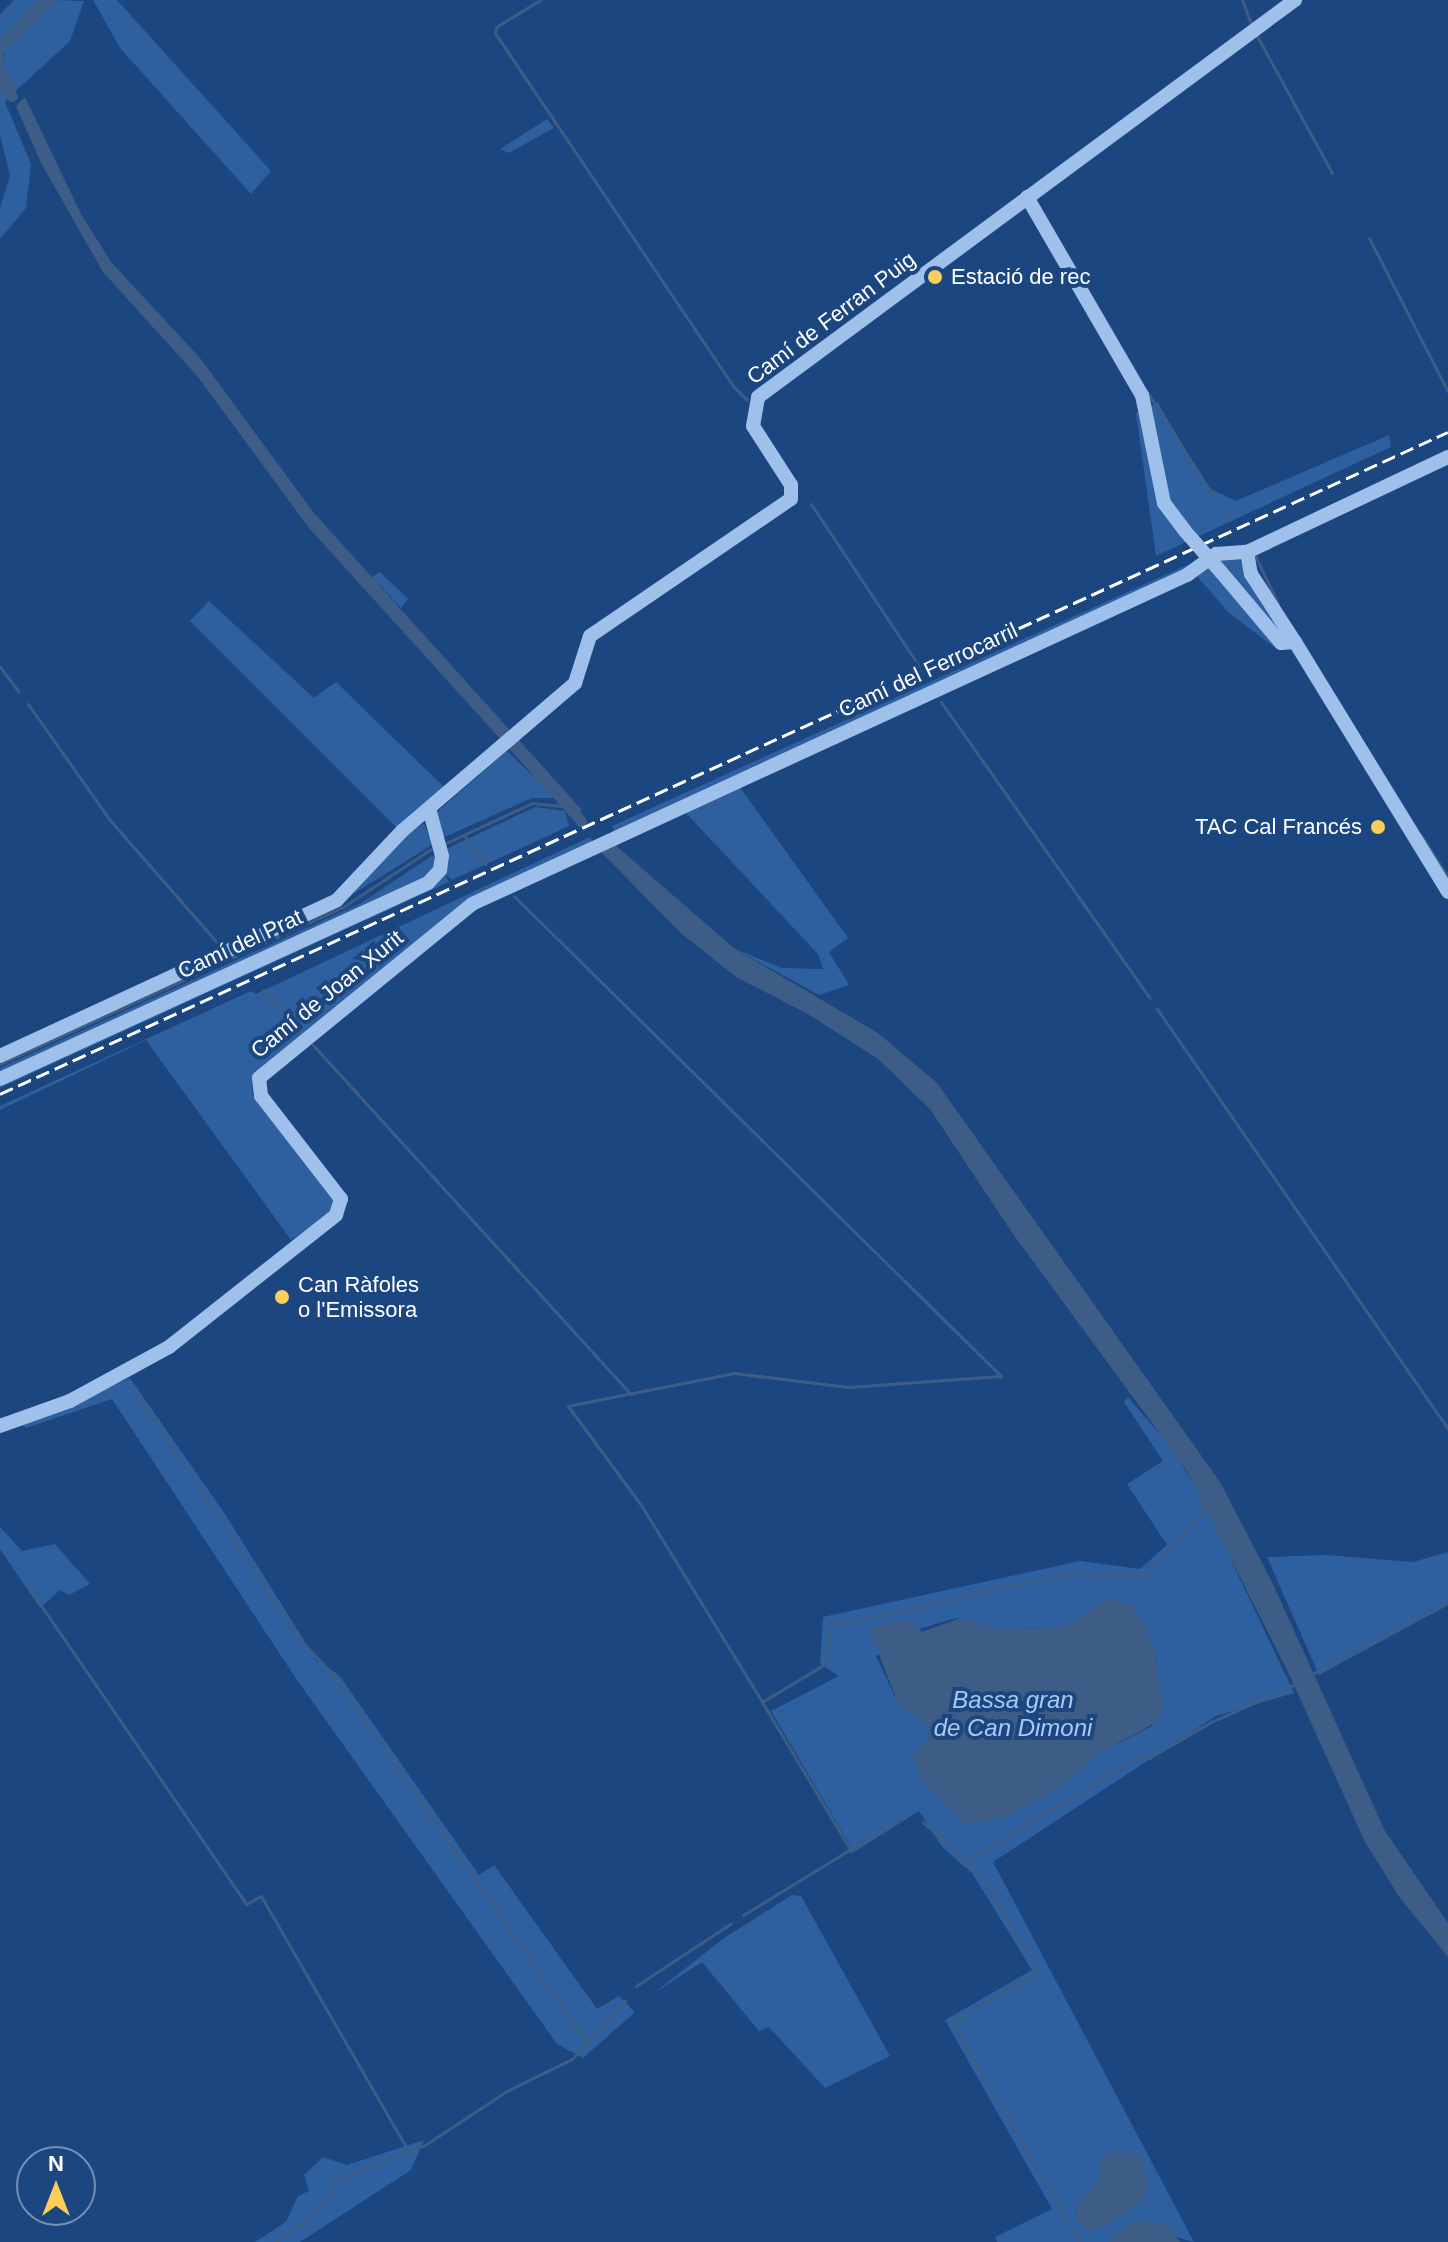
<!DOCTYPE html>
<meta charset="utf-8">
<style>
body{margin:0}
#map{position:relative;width:1448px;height:2242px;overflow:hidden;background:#1b4680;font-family:Arial,sans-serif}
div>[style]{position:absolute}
.green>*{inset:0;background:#2e609f}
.water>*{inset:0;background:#3d5d87}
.stream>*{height:3px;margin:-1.5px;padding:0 1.5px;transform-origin:1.5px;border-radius:1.5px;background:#3d5d87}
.canal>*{height:11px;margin:-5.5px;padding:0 5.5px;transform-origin:5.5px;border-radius:5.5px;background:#3d5d87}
.minor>*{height:14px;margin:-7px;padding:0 7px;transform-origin:7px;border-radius:7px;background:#9ec0ea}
.rail>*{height:3px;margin-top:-1.5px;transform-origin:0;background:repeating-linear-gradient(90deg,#fff 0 14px,transparent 0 20px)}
.minor-bridge>*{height:14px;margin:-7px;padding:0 7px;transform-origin:7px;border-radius:7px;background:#9ec0ea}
.dots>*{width:22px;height:22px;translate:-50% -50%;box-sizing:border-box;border:4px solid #1b4680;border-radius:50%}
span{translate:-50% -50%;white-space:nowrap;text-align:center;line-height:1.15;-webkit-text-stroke:8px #1b4680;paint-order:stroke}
.poi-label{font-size:22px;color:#fff}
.left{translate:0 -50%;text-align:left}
.right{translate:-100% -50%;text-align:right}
.street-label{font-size:22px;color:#fff}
.water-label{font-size:24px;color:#aacaf1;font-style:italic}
.north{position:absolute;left:16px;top:2146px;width:80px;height:80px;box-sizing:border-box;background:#1b4680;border:2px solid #7690b3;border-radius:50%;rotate:0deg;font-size:22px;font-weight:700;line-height:32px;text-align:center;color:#fff}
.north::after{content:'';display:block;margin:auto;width:28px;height:36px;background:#fbce5b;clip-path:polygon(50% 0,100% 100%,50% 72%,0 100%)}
</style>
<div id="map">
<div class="green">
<i style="clip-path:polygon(14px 0,40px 0,0 43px,0 14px)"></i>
<i style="clip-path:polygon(54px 0,84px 1px,70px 41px,18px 89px,3px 72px,4px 51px)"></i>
<i style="clip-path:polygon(93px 0,117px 0,271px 171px,251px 194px,120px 48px)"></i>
<i style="clip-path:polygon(0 70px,16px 91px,5px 102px,31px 164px,26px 208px,0 239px,0 208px,10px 176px,0 135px)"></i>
<i style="clip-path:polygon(547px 119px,554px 128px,509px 153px,500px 149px)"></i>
<i style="clip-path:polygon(1158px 403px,1208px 488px,1236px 501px,1389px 435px,1391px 447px,1156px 556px,1136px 413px)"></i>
<i style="clip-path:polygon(1238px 557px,1278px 626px,1276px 628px,1215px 560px)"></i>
<i style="clip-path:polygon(1207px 563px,1274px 643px,1278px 650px,1228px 612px,1197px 576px)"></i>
<i style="clip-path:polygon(1189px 564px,1180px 576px,615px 834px,612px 826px)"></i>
<i style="clip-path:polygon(380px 572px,408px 599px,401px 608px,372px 577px)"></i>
<i style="clip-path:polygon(209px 601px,314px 698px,336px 682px,447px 790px,396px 827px,190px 621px)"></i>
<i style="clip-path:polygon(507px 751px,556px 798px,532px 798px,440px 839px,437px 812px)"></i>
<i style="clip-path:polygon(739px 786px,848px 938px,829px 952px,849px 985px,819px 995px,735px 949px,782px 968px,823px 969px,818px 954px,684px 811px)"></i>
<i style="clip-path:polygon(535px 807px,565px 811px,569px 826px,452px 880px,443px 872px,444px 850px)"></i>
<i style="clip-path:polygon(424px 823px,432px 845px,353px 894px,404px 836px)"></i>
<i style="clip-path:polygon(590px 837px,593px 843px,468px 903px,254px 1076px,252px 1094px,336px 1198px,332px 1214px,291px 1240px,146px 1040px,0 1110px,0 1106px,251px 991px,256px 994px)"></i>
<i style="clip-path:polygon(433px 855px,449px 882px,0 1088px,0 1068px,361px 903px)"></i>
<i style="clip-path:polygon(130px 1378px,225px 1514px,317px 1661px,339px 1675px,479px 1875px,494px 1865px,597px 2009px,619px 1996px,635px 2012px,583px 2058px,557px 2044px,297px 1680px,112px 1399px,26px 1428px,22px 1425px)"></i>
<i style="clip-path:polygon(evenodd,1128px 1397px,1175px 1452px,1205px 1505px,1294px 1693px,1216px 1716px,993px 1862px,1194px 2242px,1128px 2224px,1109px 2242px,997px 2242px,995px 2237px,1052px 2209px,945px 2020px,1032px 1970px,972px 1873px,943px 1848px,919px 1811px,854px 1852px,771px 1711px,839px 1676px,820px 1664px,823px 1617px,1080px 1561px,1140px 1569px,1167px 1545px,1127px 1484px,1163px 1461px,1124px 1402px,1128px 1397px,1110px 1597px,1135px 1606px,1154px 1648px,1163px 1712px,1152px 1726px,1101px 1752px,1057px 1788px,1008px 1816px,965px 1824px,928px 1740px,929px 1728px,897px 1701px,876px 1656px,915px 1630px,956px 1618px,999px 1629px,1062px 1628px,1110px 1597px,1128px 1397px,1099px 2180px,1148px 2182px,1143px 2199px,1121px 2217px,1075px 2219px,1078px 2202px,1099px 2180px)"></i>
<i style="clip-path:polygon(0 1527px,22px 1551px,55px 1544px,90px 1584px,69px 1595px,60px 1590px,40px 1608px,0 1549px)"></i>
<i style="clip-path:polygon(1448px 1552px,1448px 1605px,1319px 1675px,1267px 1557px,1325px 1555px,1413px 1562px)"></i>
<i style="clip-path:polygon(792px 1895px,801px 1896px,890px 2056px,825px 2088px,769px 2027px,759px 2031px,702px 1962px,654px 1993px,724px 1938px)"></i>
<i style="clip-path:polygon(424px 2140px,411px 2170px,300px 2242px,255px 2242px,286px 2222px,298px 2196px,309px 2191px,304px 2175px,323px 2157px,347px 2165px)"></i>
</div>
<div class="water">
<i style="clip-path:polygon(39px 0,56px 0,3px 54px,4px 69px,18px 88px,10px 97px,0 81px,0 40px)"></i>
<i style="clip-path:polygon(25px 97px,81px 214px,111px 262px,200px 358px,314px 513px,582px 810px,570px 816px,309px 528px,198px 377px,103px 272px,41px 163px,16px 106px)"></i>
<i style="clip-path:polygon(614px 844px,735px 949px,878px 1033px,937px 1083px,1220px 1482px,1272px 1582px,1385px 1831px,1448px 1923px,1448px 1957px,1400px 1898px,1365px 1842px,1288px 1672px,1185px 1468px,1013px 1234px,930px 1109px,878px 1059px,808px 1014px,736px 977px,682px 934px,599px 850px)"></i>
<i style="clip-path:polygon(1110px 1597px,1135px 1606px,1154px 1648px,1163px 1712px,1159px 1721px,1101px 1752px,1057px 1788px,1008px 1816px,965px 1824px,924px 1784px,912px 1756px,928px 1740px,929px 1728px,897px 1701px,870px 1631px,886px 1622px,910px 1621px,922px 1632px,960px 1618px,999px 1629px,1062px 1628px)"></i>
<i style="clip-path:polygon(1117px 2151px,1141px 2155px,1148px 2182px,1143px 2199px,1121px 2217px,1089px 2232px,1075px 2219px,1078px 2202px,1099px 2180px,1099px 2158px)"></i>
<i style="clip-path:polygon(1141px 2221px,1168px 2225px,1180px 2242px,1109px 2242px,1128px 2224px)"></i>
</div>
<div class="stream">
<i style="left:540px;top:0;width:52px;rotate:148.5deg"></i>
<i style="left:496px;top:27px;width:6px;rotate:99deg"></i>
<i style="left:495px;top:33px;width:427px;rotate:56deg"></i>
<i style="left:734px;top:387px;width:18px;rotate:45deg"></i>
<i style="left:1242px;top:0;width:25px;rotate:69deg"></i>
<i style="left:1257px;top:36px;width:156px;rotate:61.3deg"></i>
<i style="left:1369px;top:238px;width:173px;rotate:62.8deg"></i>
<i style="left:1148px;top:393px;width:122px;rotate:57.7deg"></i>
<i style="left:811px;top:504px;width:195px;rotate:56.3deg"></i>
<i style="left:1223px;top:511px;width:11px;rotate:52deg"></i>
<i style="left:1254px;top:553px;width:56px;rotate:64.8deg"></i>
<i style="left:0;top:667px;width:31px;rotate:53deg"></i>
<i style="left:941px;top:702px;width:362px;rotate:54.8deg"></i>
<i style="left:28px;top:704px;width:141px;rotate:54.8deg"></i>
<i style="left:109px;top:819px;width:170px;rotate:48.8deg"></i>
<i style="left:464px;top:835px;width:36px;rotate:54deg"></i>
<i style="left:1421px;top:835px;width:50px;rotate:57.3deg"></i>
<i style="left:446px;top:843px;width:95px;rotate:-24.9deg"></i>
<i style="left:532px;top:803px;width:29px;rotate:6deg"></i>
<i style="left:514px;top:896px;width:684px;rotate:44.59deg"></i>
<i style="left:1001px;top:1376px;width:153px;rotate:175.9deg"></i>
<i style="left:848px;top:1387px;width:115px;rotate:-173deg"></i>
<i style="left:734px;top:1373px;width:169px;rotate:168.8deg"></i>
<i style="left:568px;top:1406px;width:123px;rotate:53.6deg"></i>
<i style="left:641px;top:1505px;width:231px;rotate:58.4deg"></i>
<i style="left:762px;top:1702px;width:74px;rotate:-31.1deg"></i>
<i style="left:825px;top:1664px;width:38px;rotate:-81deg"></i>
<i style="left:831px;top:1626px;width:247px;rotate:-12.6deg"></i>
<i style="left:1072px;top:1572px;width:72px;rotate:4deg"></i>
<i style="left:1144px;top:1577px;width:98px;rotate:-48.3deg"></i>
<i style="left:263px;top:990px;width:57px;rotate:47.9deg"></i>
<i style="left:1157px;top:1009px;width:511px;rotate:55.28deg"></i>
<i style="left:313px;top:1045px;width:472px;rotate:47.7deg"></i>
<i style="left:0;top:1064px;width:377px;rotate:-24.6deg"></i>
<i style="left:343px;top:907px;width:105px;rotate:-33.4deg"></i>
<i style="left:136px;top:1393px;width:290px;rotate:56.5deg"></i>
<i style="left:296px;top:1635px;width:54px;rotate:47.2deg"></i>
<i style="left:333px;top:1675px;width:448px;rotate:55.3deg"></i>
<i style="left:27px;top:1585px;width:387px;rotate:55.5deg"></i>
<i style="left:246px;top:1904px;width:17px;rotate:-28deg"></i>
<i style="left:261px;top:1896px;width:294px;rotate:60deg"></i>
<i style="left:1310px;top:1675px;width:156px;rotate:-27.6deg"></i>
<i style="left:762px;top:1702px;width:174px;rotate:59.1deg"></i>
<i style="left:923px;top:1822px;width:75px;rotate:42.8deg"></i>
<i style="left:979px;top:1853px;width:190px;rotate:-31deg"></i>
<i style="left:1142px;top:1755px;width:8px;rotate:23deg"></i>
<i style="left:1149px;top:1758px;width:72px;rotate:-30.1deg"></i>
<i style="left:1211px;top:1722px;width:91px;rotate:-24deg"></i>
<i style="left:966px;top:1861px;width:11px;rotate:-34deg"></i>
<i style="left:982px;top:1876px;width:104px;rotate:59.5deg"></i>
<i style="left:1035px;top:1966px;width:10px;rotate:84deg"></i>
<i style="left:743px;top:1915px;width:197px;rotate:-31.5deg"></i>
<i style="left:1035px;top:1973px;width:96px;rotate:148.6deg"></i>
<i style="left:953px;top:2023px;width:253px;rotate:59.9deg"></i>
<i style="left:636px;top:1986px;width:113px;rotate:-33.4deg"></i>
<i style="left:275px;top:2242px;width:43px;rotate:-33.7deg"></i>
<i style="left:311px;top:2218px;width:28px;rotate:-48deg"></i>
<i style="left:330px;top:2197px;width:18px;rotate:-71deg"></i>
<i style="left:336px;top:2180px;width:96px;rotate:-21.5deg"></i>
<i style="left:425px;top:2145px;width:98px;rotate:-33.4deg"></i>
<i style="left:507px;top:2091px;width:72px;rotate:-26.2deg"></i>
<i style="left:572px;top:2059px;width:79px;rotate:-47.6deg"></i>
</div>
<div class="canal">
<i style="left:0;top:80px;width:20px;rotate:53deg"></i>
<i style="left:567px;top:804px;width:22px;rotate:51deg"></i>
</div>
<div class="minor">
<i style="left:1027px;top:197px;width:229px;rotate:59.9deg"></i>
<i style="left:1142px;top:395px;width:110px;rotate:78.5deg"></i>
<i style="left:1164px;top:503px;width:35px;rotate:53deg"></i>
<i style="left:1247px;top:552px;width:22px;rotate:80deg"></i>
<i style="left:1251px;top:574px;width:81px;rotate:57.1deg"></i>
<i style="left:1221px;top:572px;width:93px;rotate:49.8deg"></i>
<i style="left:1281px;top:643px;width:14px;rotate:-4deg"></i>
<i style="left:1295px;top:642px;width:293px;rotate:58.5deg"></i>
<i style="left:0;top:1056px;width:371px;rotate:-24.8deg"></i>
<i style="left:337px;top:900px;width:95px;rotate:-46.7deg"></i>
<i style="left:402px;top:831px;width:228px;rotate:-40.5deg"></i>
<i style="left:575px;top:683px;width:49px;rotate:-72.3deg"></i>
<i style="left:590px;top:636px;width:243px;rotate:-34.3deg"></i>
<i style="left:791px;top:499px;width:14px;rotate:-90deg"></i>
<i style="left:791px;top:485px;width:70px;rotate:-122.8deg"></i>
<i style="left:753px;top:426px;width:29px;rotate:-80deg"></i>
<i style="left:758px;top:397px;width:668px;rotate:-36.48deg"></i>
<i style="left:0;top:1079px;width:471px;rotate:-24.6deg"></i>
<i style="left:428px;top:883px;width:18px;rotate:-47deg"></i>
<i style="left:440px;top:870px;width:14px;rotate:-82deg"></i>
<i style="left:442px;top:856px;width:46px;rotate:-105.3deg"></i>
<i style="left:0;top:1426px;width:74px;rotate:-19.7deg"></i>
<i style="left:70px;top:1401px;width:113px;rotate:-28.6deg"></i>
<i style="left:169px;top:1347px;width:213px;rotate:-38.3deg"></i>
<i style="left:336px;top:1215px;width:17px;rotate:-73deg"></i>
<i style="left:341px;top:1199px;width:130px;rotate:-127.8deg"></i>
<i style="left:261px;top:1096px;width:18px;rotate:-96deg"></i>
<i style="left:259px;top:1078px;width:275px;rotate:-39.2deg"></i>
<i style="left:472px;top:904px;width:787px;rotate:-24.71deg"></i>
<i style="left:1187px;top:575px;width:36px;rotate:-36deg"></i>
<i style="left:1216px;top:554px;width:31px;rotate:-4deg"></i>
<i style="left:1247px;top:552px;width:222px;rotate:-25.3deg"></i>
</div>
<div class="rail">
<i style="left:0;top:1094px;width:1592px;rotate:-24.57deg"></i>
</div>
<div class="minor-bridge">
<i style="left:1185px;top:531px;width:55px;rotate:48.7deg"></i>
</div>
<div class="dots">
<i style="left:935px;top:277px;background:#fbce5b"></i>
<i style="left:1378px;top:827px;background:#fbce5b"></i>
<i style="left:282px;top:1297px;background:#fbce5b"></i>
</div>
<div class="poi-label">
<span class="left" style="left:951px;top:277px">Estació de rec</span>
<span class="right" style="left:1362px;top:827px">TAC Cal Francés</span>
<span class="left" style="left:298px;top:1297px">Can Ràfoles<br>o l'Emissora</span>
</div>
<div class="street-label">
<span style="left:831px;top:318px;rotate:-37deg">Camí de Ferran Puig</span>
<span style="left:928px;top:670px;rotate:-25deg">Camí del Ferrocarril</span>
<span style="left:240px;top:944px;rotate:-25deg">Camí del Prat</span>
<span style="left:327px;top:994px;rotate:-39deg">Camí de Joan Xurit</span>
</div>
<div class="water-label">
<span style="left:1013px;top:1714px">Bassa gran<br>de Can Dimoni</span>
</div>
<div class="north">N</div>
</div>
